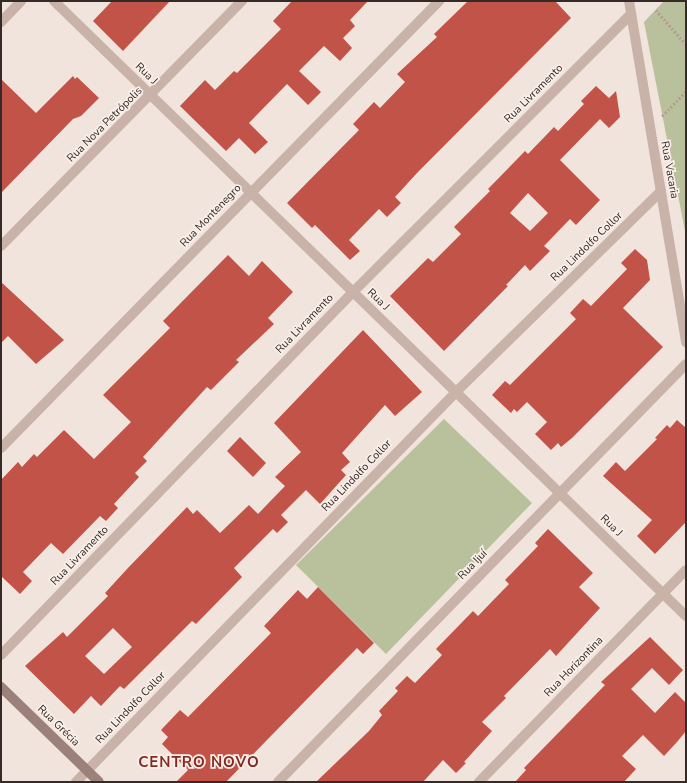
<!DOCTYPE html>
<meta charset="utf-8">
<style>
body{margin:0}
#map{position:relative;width:687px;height:783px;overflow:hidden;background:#f1e4dc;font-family:"Nunito Sans",sans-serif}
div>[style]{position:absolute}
.green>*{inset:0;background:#b9c09c}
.building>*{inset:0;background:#c25349}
.path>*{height:2.5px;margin-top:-1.25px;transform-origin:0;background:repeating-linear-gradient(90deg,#b59c92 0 2px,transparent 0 4px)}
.street>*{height:10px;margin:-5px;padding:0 5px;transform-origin:5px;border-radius:5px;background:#c9b2a8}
.secondary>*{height:10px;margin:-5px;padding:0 5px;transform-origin:5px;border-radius:5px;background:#9c817a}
span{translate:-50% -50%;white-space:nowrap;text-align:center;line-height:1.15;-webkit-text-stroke:3.5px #f9efe8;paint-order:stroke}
.street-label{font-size:11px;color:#362a28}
.district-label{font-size:15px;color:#822b24;font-weight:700;letter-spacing:1px}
.frame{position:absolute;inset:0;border:2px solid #362a28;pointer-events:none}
</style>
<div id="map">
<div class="green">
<i style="clip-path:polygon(664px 1px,686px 1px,686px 236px,644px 22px)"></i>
<i style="clip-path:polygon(444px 419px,532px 503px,386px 654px,296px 565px)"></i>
</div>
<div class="building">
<i style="clip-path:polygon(112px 1px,170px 1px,123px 51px,93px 21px)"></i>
<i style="clip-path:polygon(292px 1px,368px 1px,350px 20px,355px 26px,343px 38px,352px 48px,340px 61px,324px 46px,299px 71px,321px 92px,308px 105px,287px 84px,249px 123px,268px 142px,255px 154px,239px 138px,226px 151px,180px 106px,205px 80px,215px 90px,234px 71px,237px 73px,281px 29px,273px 21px)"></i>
<i style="clip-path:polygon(468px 1px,555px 1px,571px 18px,417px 173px,395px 197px,401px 203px,387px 217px,379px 209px,349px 240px,360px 251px,350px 260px,315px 225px,312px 228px,287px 203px,359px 130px,353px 124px,374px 102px,380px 108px,405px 82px,397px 74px,437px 37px,434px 34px)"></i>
<i style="clip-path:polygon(73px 76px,75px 79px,77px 77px,99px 98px,81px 116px,73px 119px,1px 193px,1px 79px,36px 113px)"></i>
<i style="clip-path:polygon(evenodd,596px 86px,609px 98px,616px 91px,620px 117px,609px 128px,600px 119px,560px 160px,600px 200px,576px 225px,570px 219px,544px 246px,550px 251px,530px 271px,525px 265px,506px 285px,508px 286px,444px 351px,390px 296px,428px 258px,433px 262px,461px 234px,454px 227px,490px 191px,488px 189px,525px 151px,528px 154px,554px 127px,558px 131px,584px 104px,581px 101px,596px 86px,528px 193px,548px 213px,530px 231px,510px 213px,528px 193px)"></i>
<i style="clip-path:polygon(635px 249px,647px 260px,650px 280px,623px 308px,663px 347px,572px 438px,561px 447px,558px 443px,551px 450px,535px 434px,547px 422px,527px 402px,517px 412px,514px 409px,511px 413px,492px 395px,505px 381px,510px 385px,576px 319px,570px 313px,583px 299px,591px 306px,627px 269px,621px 263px)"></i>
<i style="clip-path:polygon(228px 255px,249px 276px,262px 261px,293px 292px,268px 318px,274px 324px,236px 360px,239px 362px,211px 390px,207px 387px,143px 457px,147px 461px,135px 473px,139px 477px,114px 504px,118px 508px,106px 521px,100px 516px,63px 554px,51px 543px,23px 572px,32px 581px,20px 594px,1px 576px,1px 480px,18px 462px,22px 467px,34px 454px,37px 457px,64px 430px,94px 459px,131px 422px,103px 395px,170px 328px,163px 321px)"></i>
<i style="clip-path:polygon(1px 282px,64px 340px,36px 364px,8px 336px,1px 343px)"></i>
<i style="clip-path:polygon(evenodd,363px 330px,422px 392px,395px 416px,385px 405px,342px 453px,350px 462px,341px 470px,346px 475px,320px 504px,306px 490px,281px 515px,288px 522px,277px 533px,273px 529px,234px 568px,242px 577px,196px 624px,192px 621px,124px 689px,120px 686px,101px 706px,91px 696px,74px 714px,25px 666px,63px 632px,67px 637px,108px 596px,105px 593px,127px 569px,187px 507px,193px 514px,197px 510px,220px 533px,249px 505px,258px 514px,285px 486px,275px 477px,301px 452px,274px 423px,363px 330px,113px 628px,132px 647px,104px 674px,85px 656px,113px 628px)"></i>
<i style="clip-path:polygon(677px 420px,686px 428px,686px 522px,655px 554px,637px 536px,652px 520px,603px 476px,616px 462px,625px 471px,657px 439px,655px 438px,667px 425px,670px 428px)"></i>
<i style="clip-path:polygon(240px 437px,266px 463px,253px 477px,227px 451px)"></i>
<i style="clip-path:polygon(548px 529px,593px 573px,579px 587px,600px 608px,556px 656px,550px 649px,504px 696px,506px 698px,482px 722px,492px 731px,464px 762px,466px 763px,456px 773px,443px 760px,423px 782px,316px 782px,369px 731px,382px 715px,379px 711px,398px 691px,395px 688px,407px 676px,415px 683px,442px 655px,436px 649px,473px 611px,478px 616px,509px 584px,505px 580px,538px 546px,535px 543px)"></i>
<i style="clip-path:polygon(318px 587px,374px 643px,363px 654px,357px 648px,226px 782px,176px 782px,188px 770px,162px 744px,168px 737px,161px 730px,180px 710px,188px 717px,271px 633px,264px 626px,298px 590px,307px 599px)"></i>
<i style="clip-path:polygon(650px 637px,683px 670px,669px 685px,652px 668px,631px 689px,655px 713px,675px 692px,686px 703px,686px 731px,677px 742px,664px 756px,643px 735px,622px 756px,636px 769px,624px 782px,515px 782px,526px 770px,524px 768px,605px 685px,601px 682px)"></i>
</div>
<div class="path">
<i style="left:656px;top:10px;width:45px;rotate:48.6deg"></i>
<i style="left:662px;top:116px;width:35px;rotate:-46deg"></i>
<i style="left:685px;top:232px;width:1px"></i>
</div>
<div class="street">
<i style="left:54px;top:1px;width:882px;rotate:44.22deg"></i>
<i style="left:629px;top:1px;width:346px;rotate:80.5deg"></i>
<i style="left:1px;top:22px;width:29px;rotate:-46deg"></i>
<i style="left:1px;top:246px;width:344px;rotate:-45.5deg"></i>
<i style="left:1px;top:448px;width:626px;rotate:-45.58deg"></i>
<i style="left:1px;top:655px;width:506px;rotate:-45.88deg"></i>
<i style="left:353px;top:292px;width:393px;rotate:-45deg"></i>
<i style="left:76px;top:782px;width:545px;rotate:-45.74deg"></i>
<i style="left:456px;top:392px;width:287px;rotate:-44.4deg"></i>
<i style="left:278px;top:782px;width:584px;rotate:-45.69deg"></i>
<i style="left:479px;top:782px;width:296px;rotate:-45.7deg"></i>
</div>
<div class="secondary">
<i style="left:1px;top:687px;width:136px;rotate:44.1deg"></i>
</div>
<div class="street-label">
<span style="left:146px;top:74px;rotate:44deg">Rua J</span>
<span style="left:534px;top:94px;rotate:-45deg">Rua Livramento</span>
<span style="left:105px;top:125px;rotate:-45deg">Rua Nova Petrópolis</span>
<span style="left:669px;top:170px;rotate:80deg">Rua Vacaria</span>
<span style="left:211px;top:216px;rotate:-46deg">Rua Montenegro</span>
<span style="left:587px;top:247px;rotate:-44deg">Rua Lindolfo Collor</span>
<span style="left:378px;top:300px;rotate:44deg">Rua J</span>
<span style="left:305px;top:324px;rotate:-46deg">Rua Livramento</span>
<span style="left:357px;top:476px;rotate:-46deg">Rua Lindolfo Collor</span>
<span style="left:611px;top:526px;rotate:44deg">Rua J</span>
<span style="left:80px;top:556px;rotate:-46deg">Rua Livramento</span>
<span style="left:473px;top:565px;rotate:-46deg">Rua Ijuí</span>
<span style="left:574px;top:667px;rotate:-46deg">Rua Horizontina</span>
<span style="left:131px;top:708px;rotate:-46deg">Rua Lindolfo Collor</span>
<span style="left:58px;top:726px;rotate:44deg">Rua Grécia</span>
</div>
<div class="district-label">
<span style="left:199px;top:763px">CENTRO NOVO</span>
</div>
<div class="frame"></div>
</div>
